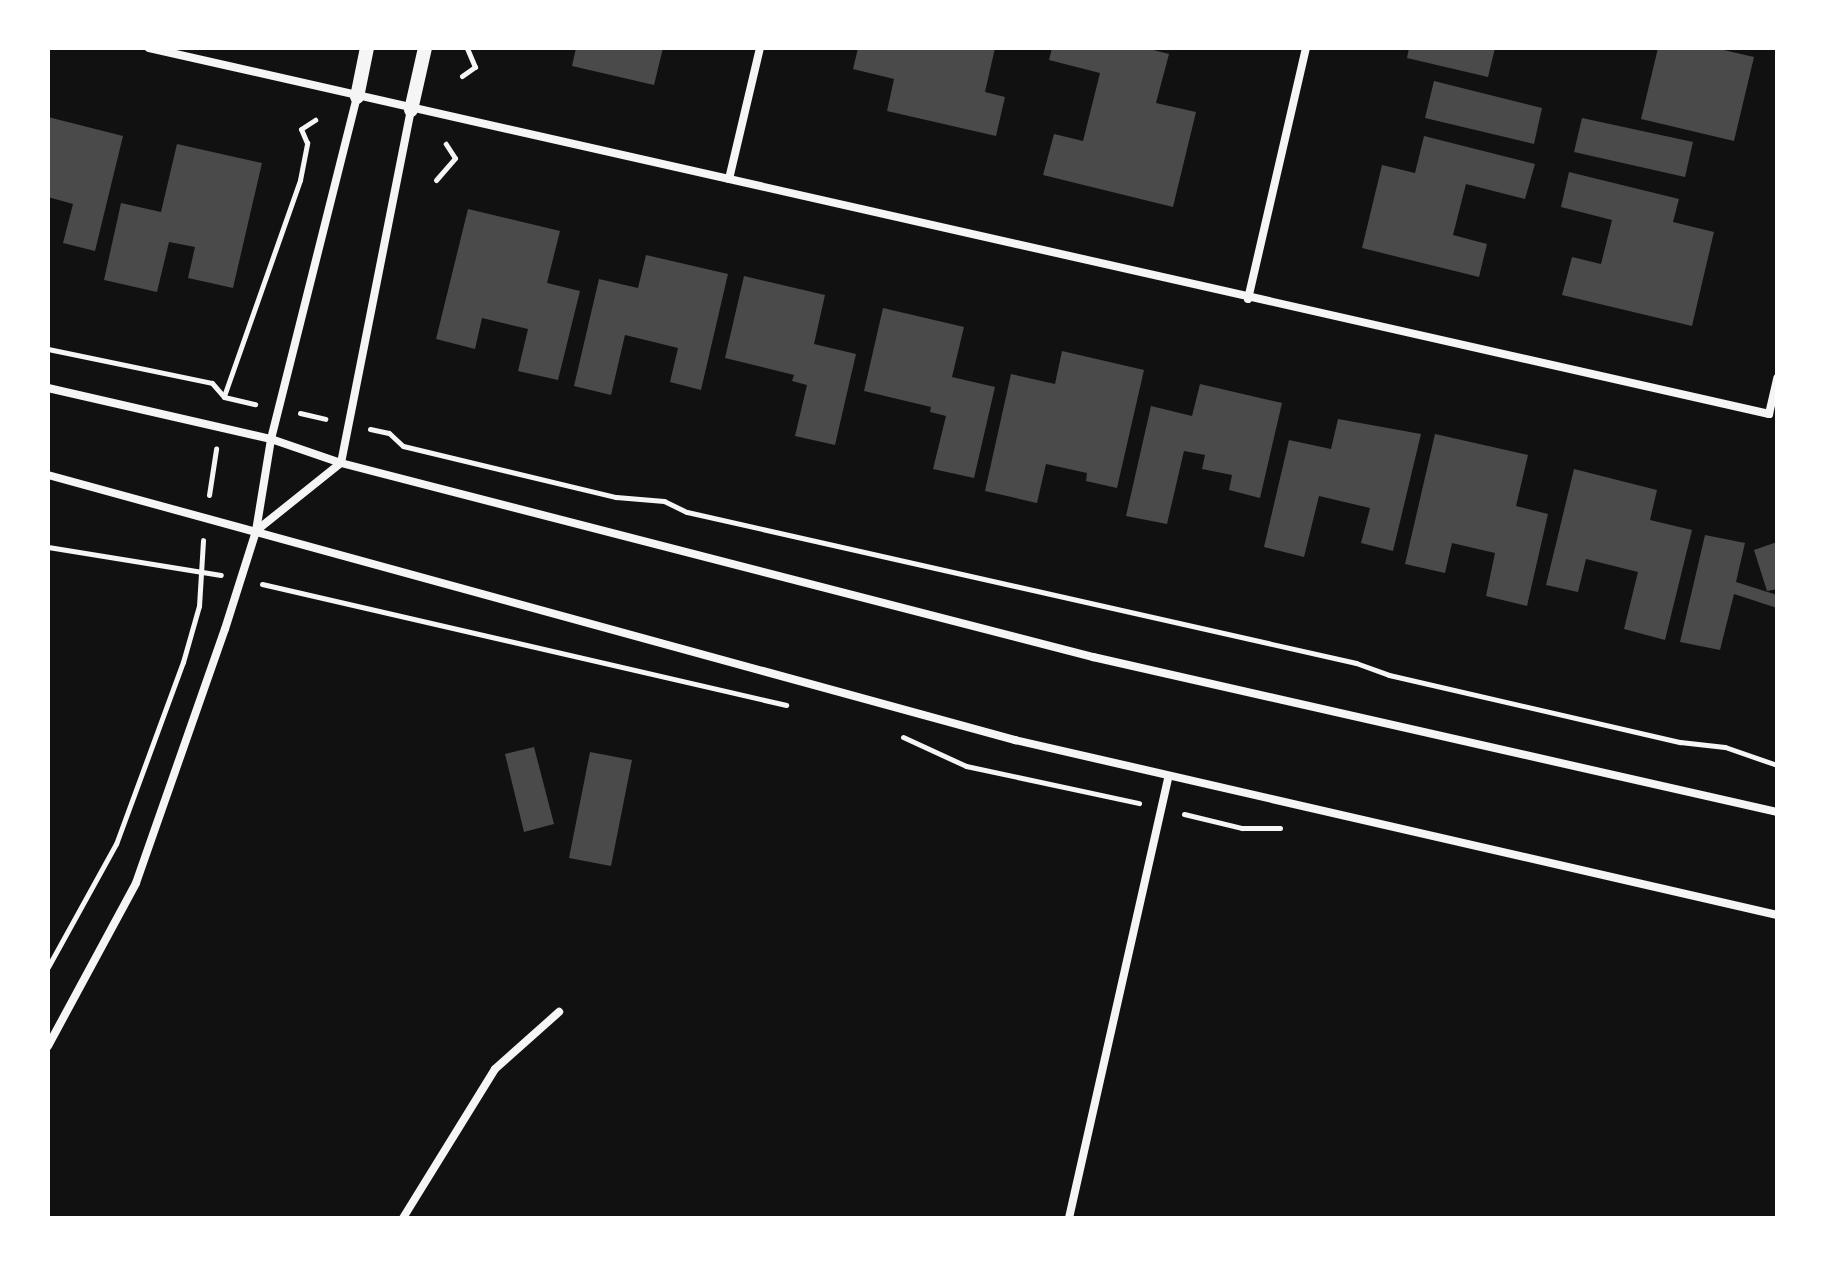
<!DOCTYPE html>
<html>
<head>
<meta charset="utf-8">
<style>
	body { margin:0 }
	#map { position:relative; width:1825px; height:1266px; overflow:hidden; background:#111; font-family:"Golos Text",sans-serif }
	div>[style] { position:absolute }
	.building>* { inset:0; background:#4a4a4a }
	.path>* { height:5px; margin:-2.5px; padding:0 2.5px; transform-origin:2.5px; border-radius:2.5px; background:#f5f5f5 }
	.minor>* { height:8px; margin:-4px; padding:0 4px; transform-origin:4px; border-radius:4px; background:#f5f5f5 }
	.tertiary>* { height:14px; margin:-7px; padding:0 7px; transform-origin:7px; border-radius:7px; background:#f5f5f5 }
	span { translate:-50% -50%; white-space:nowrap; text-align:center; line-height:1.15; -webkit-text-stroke:8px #fff; paint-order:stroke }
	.frame { position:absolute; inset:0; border:50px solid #fff; pointer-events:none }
</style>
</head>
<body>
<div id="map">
	<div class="building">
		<div style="clip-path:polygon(576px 48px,663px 48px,654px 85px,572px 66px)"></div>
		<div style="clip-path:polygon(858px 48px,995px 48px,985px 92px,1005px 97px,996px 136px,887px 111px,894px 79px,853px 69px)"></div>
		<div style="clip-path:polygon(1052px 48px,1145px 48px,1169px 54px,1156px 103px,1196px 112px,1173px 207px,1043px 175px,1054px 134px,1083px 141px,1100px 73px,1049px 60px)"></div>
		<div style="clip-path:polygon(1409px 48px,1495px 48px,1488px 77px,1407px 58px)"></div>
		<div style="clip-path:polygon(1658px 48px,1715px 48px,1754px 57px,1734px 141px,1641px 119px)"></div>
		<div style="clip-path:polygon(1434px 81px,1542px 108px,1534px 144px,1425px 118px)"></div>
		<div style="clip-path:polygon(48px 117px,123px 136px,95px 251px,63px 243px,73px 204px,48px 197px)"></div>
		<div style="clip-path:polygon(1582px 118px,1693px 142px,1685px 177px,1574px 152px)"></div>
		<div style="clip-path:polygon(1424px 136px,1535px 164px,1525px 199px,1466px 184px,1453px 235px,1487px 244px,1479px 277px,1362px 248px,1382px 165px,1415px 173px)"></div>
		<div style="clip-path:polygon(177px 144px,262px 163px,233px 288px,188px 278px,195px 247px,169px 242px,157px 292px,104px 280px,121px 203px,161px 212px)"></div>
		<div style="clip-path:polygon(1569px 172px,1679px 199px,1673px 222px,1714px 232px,1692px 326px,1562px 295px,1572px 257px,1601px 264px,1612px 220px,1561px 207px)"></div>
		<div style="clip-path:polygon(468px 209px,560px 231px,547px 283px,580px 291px,558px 380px,518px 371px,528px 329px,482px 318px,475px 349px,436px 339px)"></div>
		<div style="clip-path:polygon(646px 255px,728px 274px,701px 390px,670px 382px,678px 348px,625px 335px,611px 395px,574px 386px,599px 279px,638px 288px)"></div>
		<div style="clip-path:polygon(744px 276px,825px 295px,814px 344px,856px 354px,835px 445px,795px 436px,807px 385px,792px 381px,794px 375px,725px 358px)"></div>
		<div style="clip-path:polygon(883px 308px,964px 327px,952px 377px,995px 387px,974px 478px,933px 469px,946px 416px,930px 412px,931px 407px,864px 391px)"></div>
		<div style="clip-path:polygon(1062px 351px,1144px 370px,1117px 488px,1086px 481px,1087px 473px,1046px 464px,1037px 503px,985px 491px,1011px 374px,1055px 384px)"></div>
		<div style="clip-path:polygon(1200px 384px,1282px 403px,1260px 498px,1229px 490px,1232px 475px,1202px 469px,1205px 455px,1184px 451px,1167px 524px,1126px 516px,1151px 406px,1192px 416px)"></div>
		<div style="clip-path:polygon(1338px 419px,1421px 434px,1393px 551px,1361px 543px,1370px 508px,1319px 496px,1304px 557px,1264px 547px,1289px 440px,1331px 449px)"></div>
		<div style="clip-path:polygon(1435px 434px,1528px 455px,1516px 506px,1548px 514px,1527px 606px,1486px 596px,1495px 553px,1452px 543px,1445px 573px,1405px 564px)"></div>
		<div style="clip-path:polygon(1574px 469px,1657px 490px,1650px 520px,1692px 530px,1665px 640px,1624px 629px,1638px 572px,1586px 559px,1578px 592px,1546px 585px)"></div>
		<div style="clip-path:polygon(1705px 535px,1745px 543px,1736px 582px,1777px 595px,1777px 608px,1734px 594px,1720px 650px,1680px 642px)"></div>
		<div style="clip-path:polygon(1777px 542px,1777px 589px,1767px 591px,1754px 550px)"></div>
		<div style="clip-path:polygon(534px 747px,554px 824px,524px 832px,505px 754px)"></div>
		<div style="clip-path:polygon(590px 752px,632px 760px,611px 866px,569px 858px)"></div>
	</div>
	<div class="path">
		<div style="left:462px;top:76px;width:16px;rotate:-35deg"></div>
		<div style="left:475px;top:67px;width:21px;rotate:-113deg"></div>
		<div style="left:436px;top:180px;width:29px;rotate:-49deg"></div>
		<div style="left:455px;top:158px;width:17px;rotate:-123deg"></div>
		<div style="left:48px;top:349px;width:167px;rotate:11.7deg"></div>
		<div style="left:212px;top:383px;width:18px;rotate:49deg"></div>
		<div style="left:224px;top:397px;width:32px;rotate:13deg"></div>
		<div style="left:224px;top:396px;width:229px;rotate:-70.6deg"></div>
		<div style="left:300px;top:180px;width:38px;rotate:-79deg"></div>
		<div style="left:307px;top:143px;width:15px;rotate:-113deg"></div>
		<div style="left:301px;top:129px;width:17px;rotate:-33deg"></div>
		<div style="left:300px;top:413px;width:26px;rotate:13deg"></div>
		<div style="left:370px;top:429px;width:19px;rotate:12deg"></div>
		<div style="left:389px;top:433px;width:19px;rotate:43deg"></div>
		<div style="left:403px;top:446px;width:219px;rotate:13.5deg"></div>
		<div style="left:616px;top:497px;width:48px;rotate:4.8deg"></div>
		<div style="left:664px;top:501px;width:25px;rotate:26deg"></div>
		<div style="left:687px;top:512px;width:686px;rotate:12.72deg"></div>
		<div style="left:1356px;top:663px;width:35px;rotate:20deg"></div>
		<div style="left:1389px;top:675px;width:299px;rotate:13deg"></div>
		<div style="left:1680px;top:742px;width:45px;rotate:6.3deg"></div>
		<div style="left:1725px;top:747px;width:55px;rotate:19.1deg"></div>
		<div style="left:209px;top:495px;width:47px;rotate:-81.3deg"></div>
		<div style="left:48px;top:547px;width:175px;rotate:9.2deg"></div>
		<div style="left:262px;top:584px;width:538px;rotate:13deg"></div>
		<div style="left:903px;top:737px;width:69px;rotate:24.7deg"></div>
		<div style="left:966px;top:766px;width:177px;rotate:12.1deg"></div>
		<div style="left:1184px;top:814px;width:60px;rotate:13.6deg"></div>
		<div style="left:1242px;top:828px;width:38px"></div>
		<div style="left:48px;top:967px;width:141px;rotate:-61.1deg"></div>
		<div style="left:116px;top:844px;width:194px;rotate:-69.8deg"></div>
		<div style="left:183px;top:662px;width:58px;rotate:-74.1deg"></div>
		<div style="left:199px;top:606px;width:66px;rotate:-86.5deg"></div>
	</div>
	<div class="minor">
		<div style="left:149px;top:48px;width:1661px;rotate:12.73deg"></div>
		<div style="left:1769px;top:414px;width:37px;rotate:-77deg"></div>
		<div style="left:729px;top:179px;width:135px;rotate:-76.7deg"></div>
		<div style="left:1248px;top:299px;width:258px;rotate:-77deg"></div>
		<div style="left:48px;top:388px;width:229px;rotate:12.9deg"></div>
		<div style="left:271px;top:439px;width:74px;rotate:18.9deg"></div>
		<div style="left:341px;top:463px;width:777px;rotate:14.47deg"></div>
		<div style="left:1093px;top:657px;width:701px;rotate:12.77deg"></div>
		<div style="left:48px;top:475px;width:1003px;rotate:15.33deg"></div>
		<div style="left:1015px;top:740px;width:782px;rotate:12.93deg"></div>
		<div style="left:257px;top:530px;width:107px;rotate:-38.6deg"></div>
		<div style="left:341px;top:463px;width:360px;rotate:-78.8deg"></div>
		<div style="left:48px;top:1046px;width:185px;rotate:-61.6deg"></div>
		<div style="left:136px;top:883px;width:269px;rotate:-70.7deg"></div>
		<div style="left:225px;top:629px;width:103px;rotate:-72.4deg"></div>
		<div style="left:256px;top:531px;width:93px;rotate:-80.7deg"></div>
		<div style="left:271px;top:439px;width:353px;rotate:-75.9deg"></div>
		<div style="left:403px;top:1218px;width:175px;rotate:-58.3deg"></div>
		<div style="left:495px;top:1069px;width:86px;rotate:-41.7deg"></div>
		<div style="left:1069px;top:1218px;width:453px;rotate:-77.3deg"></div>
	</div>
	<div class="tertiary">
		<div style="left:357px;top:97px;width:50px;rotate:-78.5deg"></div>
		<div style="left:411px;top:110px;width:64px;rotate:-77.3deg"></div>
	</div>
	<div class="frame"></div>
</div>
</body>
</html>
